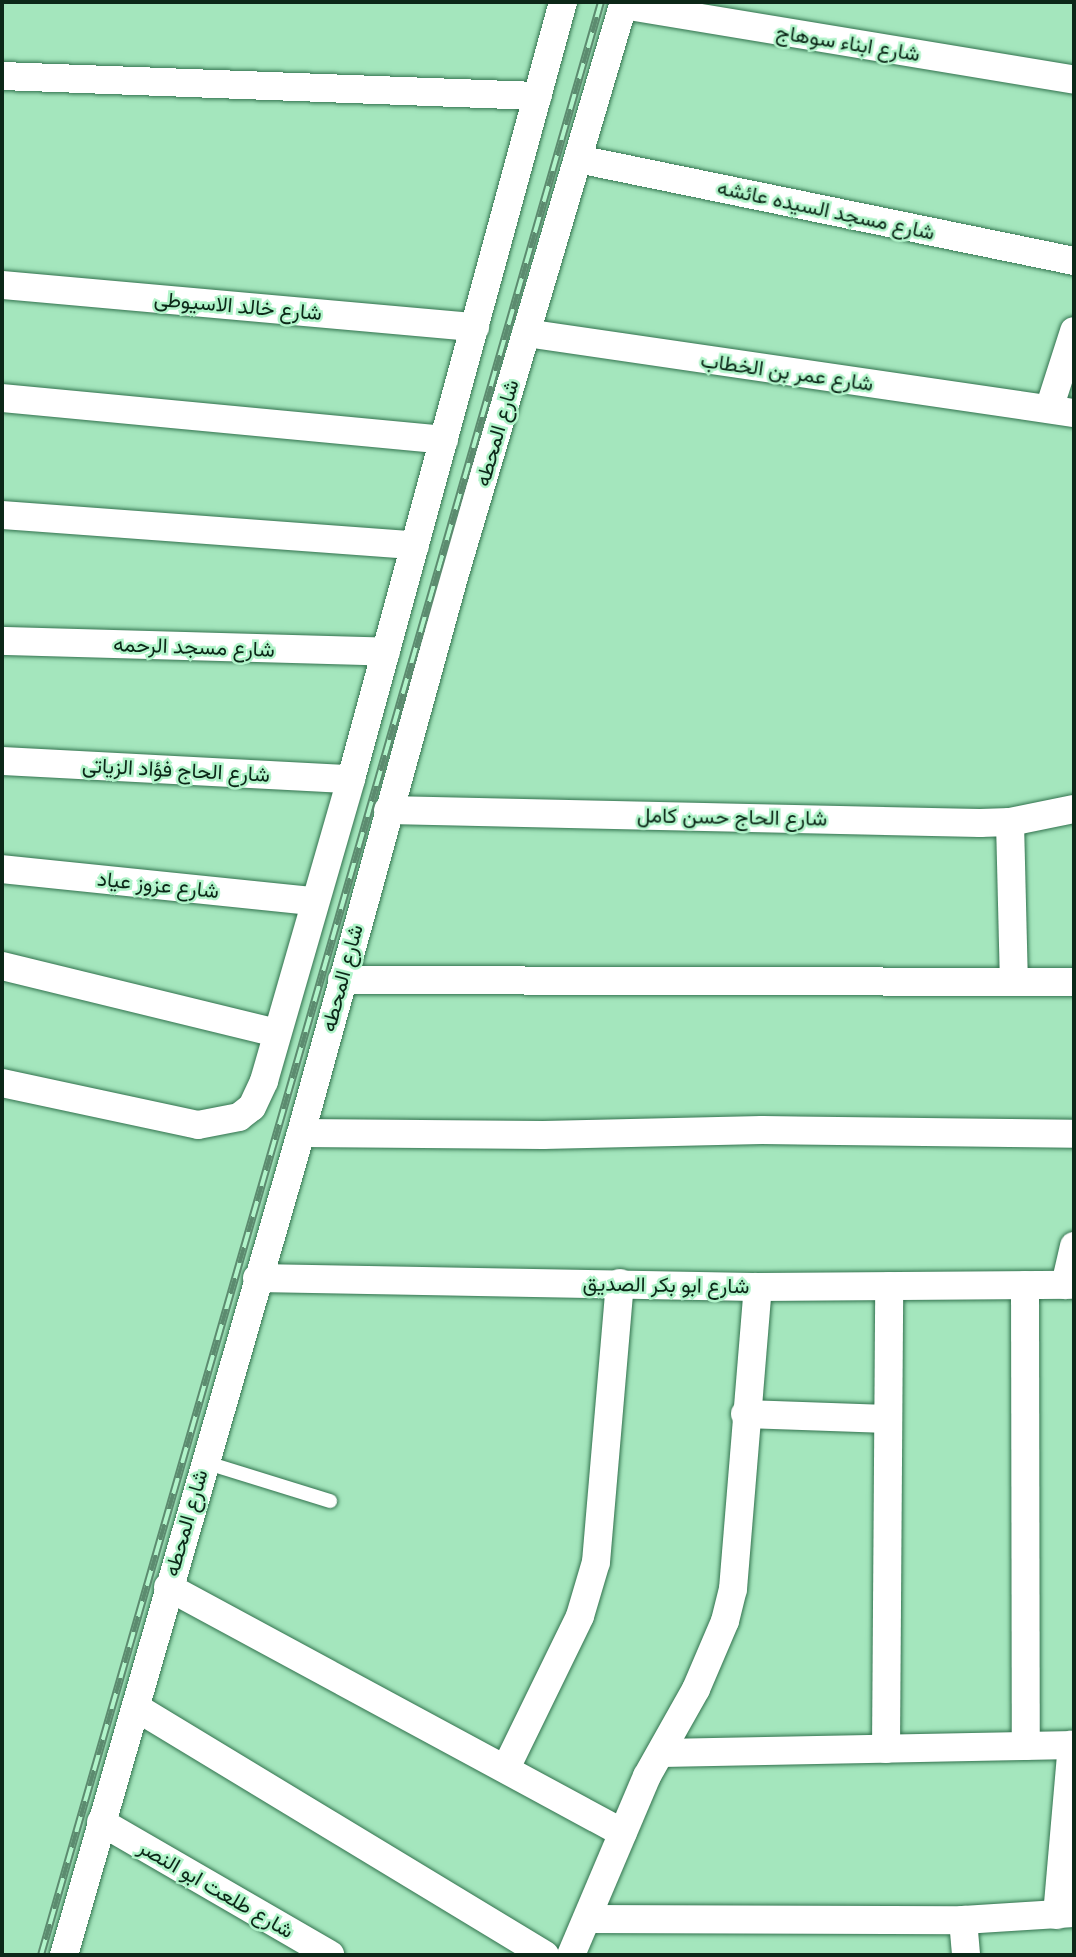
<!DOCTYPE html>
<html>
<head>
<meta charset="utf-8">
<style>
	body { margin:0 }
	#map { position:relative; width:1076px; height:1957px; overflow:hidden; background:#a4e6bd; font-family:"Space Grotesk",Vazirmatn,sans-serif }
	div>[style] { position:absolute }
	.roads { filter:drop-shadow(0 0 2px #32724e) drop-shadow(0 0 2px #32724e) }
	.service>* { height:14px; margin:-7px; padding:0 7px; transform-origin:7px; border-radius:7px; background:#fff }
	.minor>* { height:28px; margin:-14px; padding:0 14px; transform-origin:14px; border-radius:14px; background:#fff }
	.rail>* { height:8px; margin-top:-4px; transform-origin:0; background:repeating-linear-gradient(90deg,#b1f4ca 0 16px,#5c8b6f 0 32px); box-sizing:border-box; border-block:2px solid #5c8b6f }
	span { translate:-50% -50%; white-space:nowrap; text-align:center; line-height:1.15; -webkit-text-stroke:5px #b1f4ca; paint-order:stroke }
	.street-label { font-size:21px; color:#0c2718 }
	.frame { position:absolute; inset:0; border:4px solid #0c2718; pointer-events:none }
</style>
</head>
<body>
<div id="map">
	<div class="roads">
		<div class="service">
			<div style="left:204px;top:1462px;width:132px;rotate:17.2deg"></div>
		</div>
		<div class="minor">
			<div style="left:623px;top:5px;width:457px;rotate:9.4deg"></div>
			<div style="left:2px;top:76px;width:536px;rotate:2.14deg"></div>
			<div style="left:578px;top:159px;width:506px;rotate:11.62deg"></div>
			<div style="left:2px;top:285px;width:475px;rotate:5.1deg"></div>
			<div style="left:526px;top:333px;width:554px;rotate:8.31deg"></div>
			<div style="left:2px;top:398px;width:444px;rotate:5.4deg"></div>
			<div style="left:1049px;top:409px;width:82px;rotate:-72.2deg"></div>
			<div style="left:2px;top:515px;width:414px;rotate:4.2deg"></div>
			<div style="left:2px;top:641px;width:384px;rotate:1.6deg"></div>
			<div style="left:2px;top:761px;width:349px;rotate:3deg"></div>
			<div style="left:388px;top:810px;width:592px;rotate:1.26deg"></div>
			<div style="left:980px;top:823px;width:30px;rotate:-2deg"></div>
			<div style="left:1010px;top:822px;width:65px;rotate:-11.5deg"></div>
			<div style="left:1010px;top:822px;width:160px;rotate:88.6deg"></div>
			<div style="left:2px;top:869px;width:314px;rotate:5.9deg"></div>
			<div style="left:2px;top:966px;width:283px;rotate:13.7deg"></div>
			<div style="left:342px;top:980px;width:732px;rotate:0.16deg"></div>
			<div style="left:2px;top:1083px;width:200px;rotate:12.1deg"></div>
			<div style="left:198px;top:1125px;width:42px;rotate:-11deg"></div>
			<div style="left:239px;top:1117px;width:16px;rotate:-38deg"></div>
			<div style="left:252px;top:1107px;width:29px;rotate:-65deg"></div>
			<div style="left:264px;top:1081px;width:314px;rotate:-73.9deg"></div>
			<div style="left:351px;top:779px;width:805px;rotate:-74.74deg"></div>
			<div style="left:301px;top:1133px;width:242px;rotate:0.5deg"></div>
			<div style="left:543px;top:1135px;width:219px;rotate:-1.3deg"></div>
			<div style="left:762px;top:1130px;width:312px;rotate:0.7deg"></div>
			<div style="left:257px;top:1278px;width:501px;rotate:1.03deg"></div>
			<div style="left:758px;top:1287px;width:316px;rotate:-0.4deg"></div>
			<div style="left:1025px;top:1285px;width:461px;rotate:89.9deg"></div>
			<div style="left:1065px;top:1285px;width:40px;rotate:-77deg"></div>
			<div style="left:745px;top:1414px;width:143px;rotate:2deg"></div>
			<div style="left:168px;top:1587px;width:517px;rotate:28.4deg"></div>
			<div style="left:137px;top:1708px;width:477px;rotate:31.2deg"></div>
			<div style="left:886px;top:1749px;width:463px;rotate:-89.6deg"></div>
			<div style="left:663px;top:1753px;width:411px;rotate:-1.1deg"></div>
			<div style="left:506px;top:1768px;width:169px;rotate:-64deg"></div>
			<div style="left:580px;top:1616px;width:56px;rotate:-73.5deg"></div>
			<div style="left:596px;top:1562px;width:280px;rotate:-85.1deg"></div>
			<div style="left:101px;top:1822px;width:265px;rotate:30.1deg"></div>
			<div style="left:1057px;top:1915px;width:171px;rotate:-85deg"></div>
			<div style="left:589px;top:1919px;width:374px;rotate:0.2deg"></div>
			<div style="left:963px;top:1920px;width:111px;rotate:-3.6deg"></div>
			<div style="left:963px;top:1920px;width:35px;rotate:85deg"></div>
			<div style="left:64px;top:1955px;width:855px;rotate:-73.92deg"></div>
			<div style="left:301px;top:1133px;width:577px;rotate:-74.61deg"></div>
			<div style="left:454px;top:577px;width:600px;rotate:-73.53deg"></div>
			<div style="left:571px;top:1955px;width:194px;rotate:-67deg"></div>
			<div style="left:647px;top:1776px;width:100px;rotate:-60.6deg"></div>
			<div style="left:696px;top:1689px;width:74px;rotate:-66.9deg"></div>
			<div style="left:725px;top:1621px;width:33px;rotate:-76deg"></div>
			<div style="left:733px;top:1589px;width:303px;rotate:-85.3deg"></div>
		</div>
	</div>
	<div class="rail">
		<div style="left:41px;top:1955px;width:2032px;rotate:-74deg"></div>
	</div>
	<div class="street-label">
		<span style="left:848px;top:43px;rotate:9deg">شارع ابناء سوهاج</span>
		<span style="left:826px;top:210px;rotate:12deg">شارع مسجد السيده عائشه</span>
		<span style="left:238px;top:306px;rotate:5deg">شارع خالد الاسيوطى</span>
		<span style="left:787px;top:372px;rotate:8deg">شارع عمر بن الخطاب</span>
		<span style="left:497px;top:433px;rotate:-74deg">شارع المحطه</span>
		<span style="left:194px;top:647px;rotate:2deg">شارع مسجد الرحمه</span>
		<span style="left:176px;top:770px;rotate:3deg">شارع الحاج فؤاد الزياتى</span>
		<span style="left:732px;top:817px;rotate:1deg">شارع الحاج حسن كامل</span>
		<span style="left:158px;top:885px;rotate:6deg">شارع عزوز عياد</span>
		<span style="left:342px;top:978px;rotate:-75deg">شارع المحطه</span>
		<span style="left:666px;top:1285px;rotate:1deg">شارع ابو بكر الصديق</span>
		<span style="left:186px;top:1523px;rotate:-74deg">شارع المحطه</span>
		<span style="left:216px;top:1889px;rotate:30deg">شارع طلعت ابو النصر</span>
	</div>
	<div class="frame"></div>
</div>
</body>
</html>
